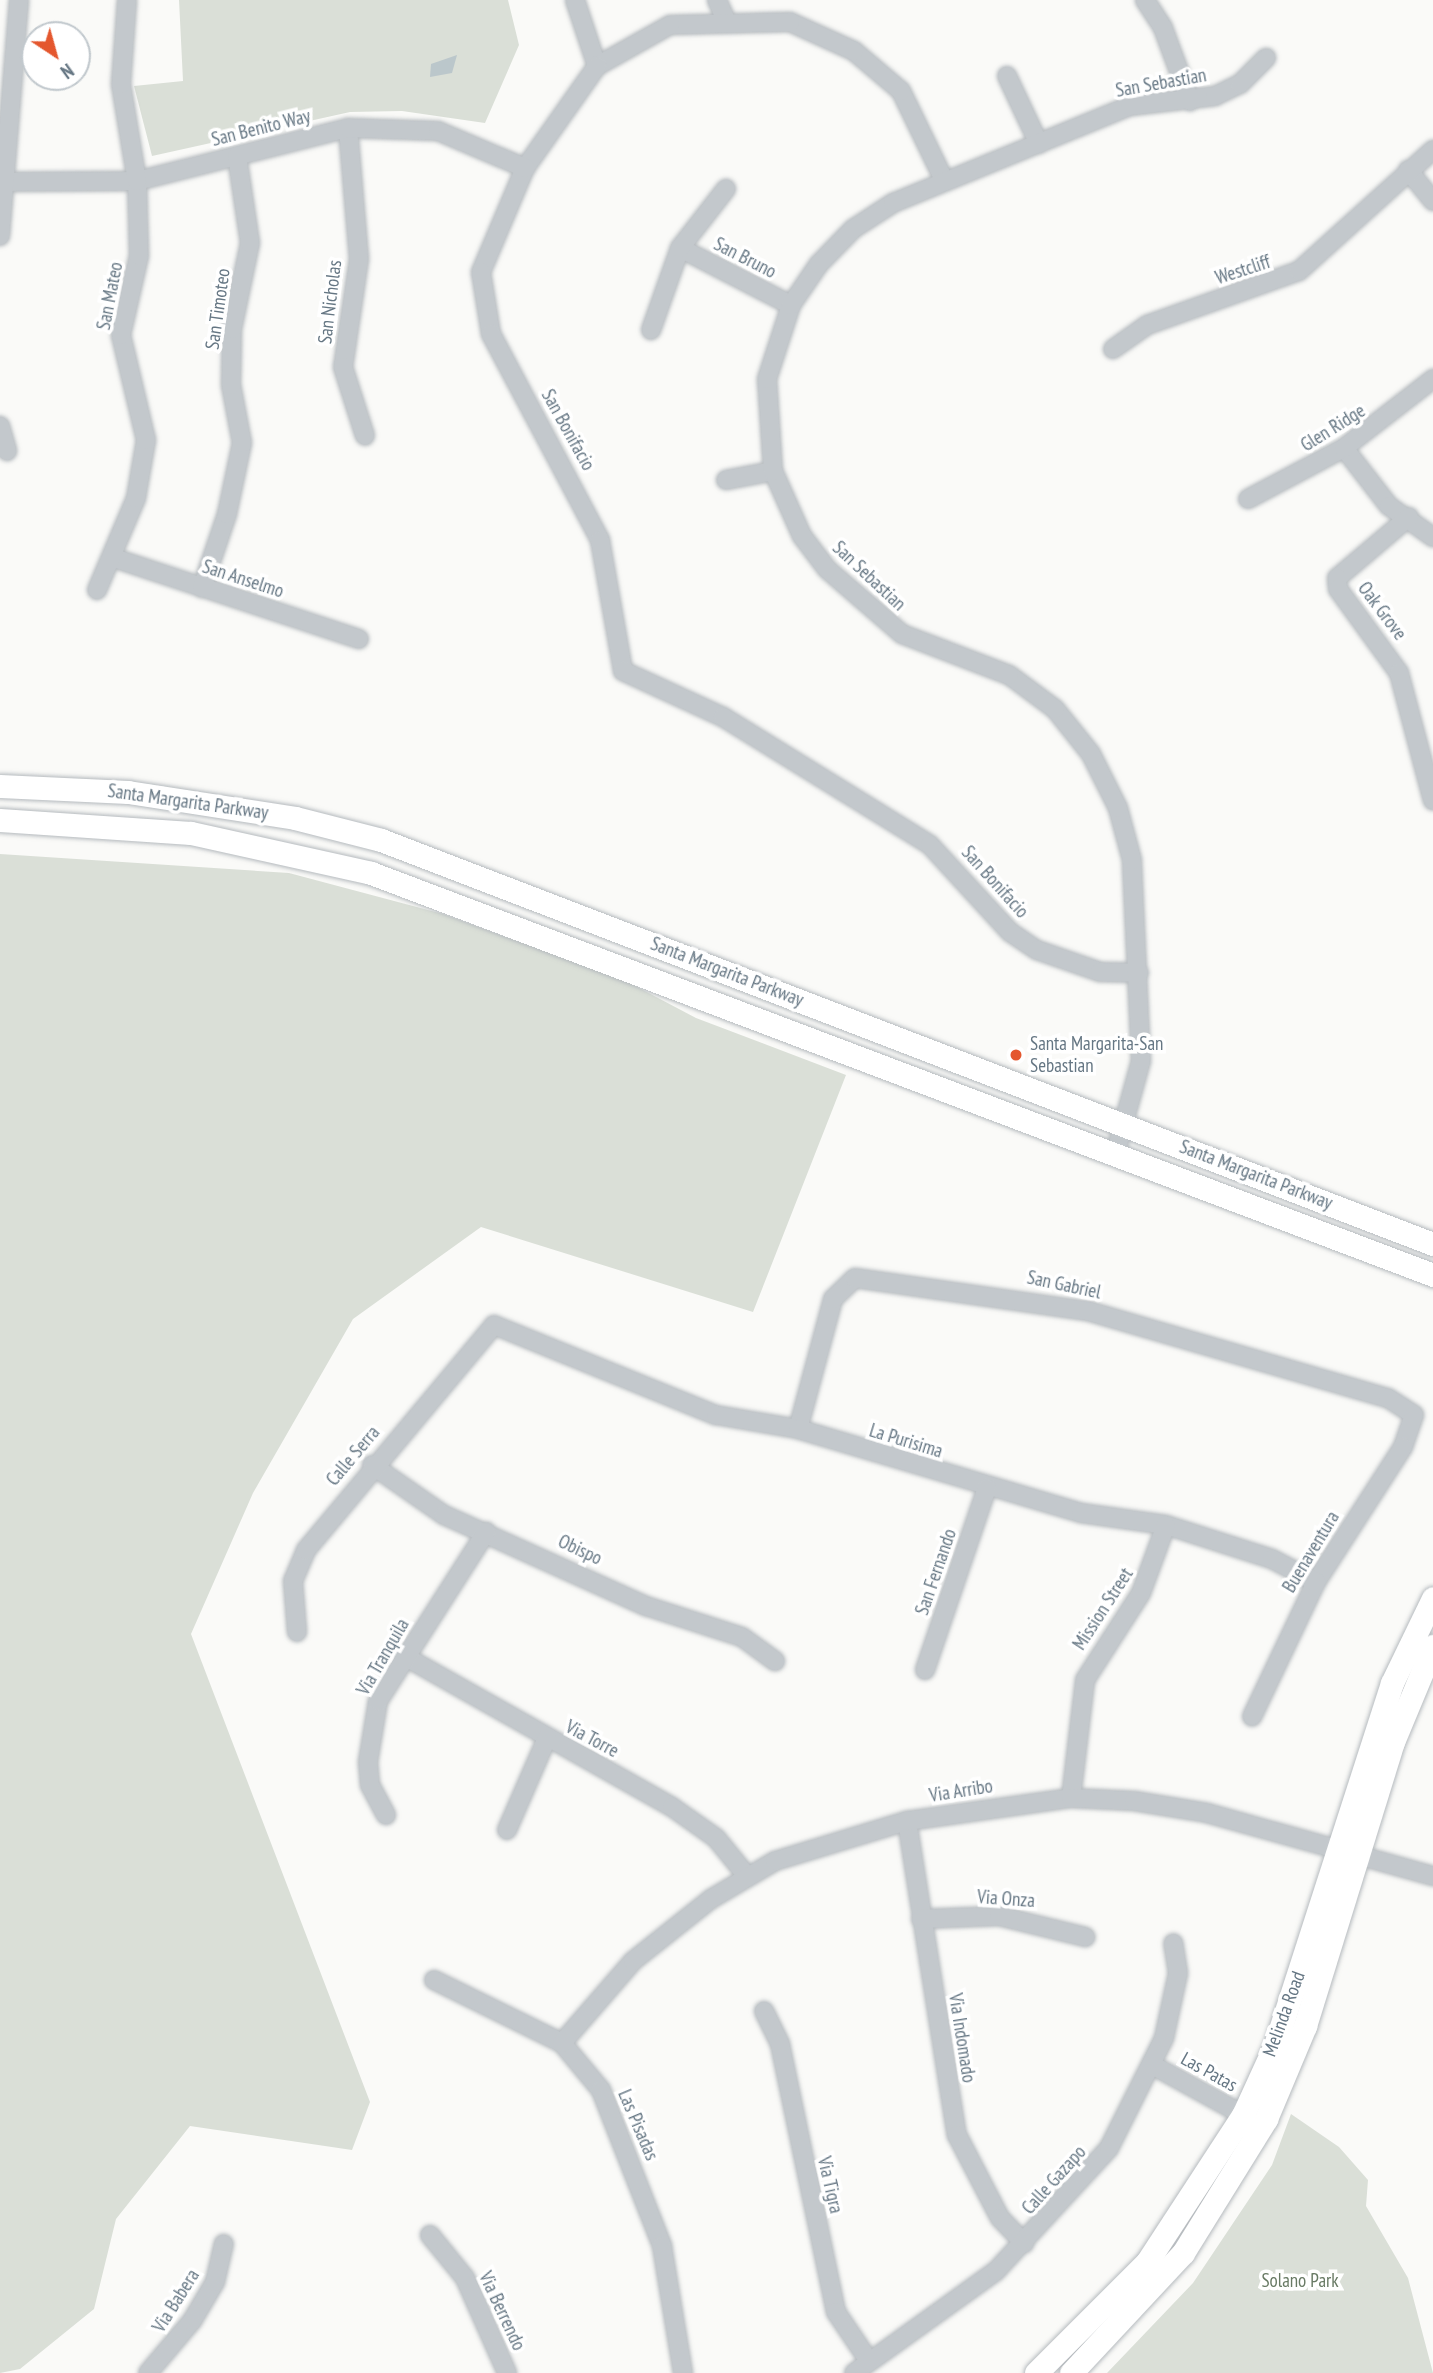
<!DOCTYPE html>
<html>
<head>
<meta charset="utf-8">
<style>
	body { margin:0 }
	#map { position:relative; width:1433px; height:2373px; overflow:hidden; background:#fafaf8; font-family:"PT Sans Narrow",sans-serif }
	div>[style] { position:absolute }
	.green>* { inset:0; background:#dadfd7 }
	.water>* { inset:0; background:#bbc7cb }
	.roads { filter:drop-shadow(0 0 2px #b5babe) drop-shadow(0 0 2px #b5babe) }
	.minor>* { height:18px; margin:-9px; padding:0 9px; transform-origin:9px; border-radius:9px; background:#c3c8cc }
	.major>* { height:23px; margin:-11.5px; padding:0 11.5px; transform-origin:11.5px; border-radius:11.5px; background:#fff }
	.dots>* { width:19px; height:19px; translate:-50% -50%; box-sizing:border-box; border:4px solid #fff; border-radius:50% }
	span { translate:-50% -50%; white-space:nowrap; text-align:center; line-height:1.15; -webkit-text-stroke:7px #fff; paint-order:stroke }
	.street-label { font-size:19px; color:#657683 }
	.poi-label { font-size:19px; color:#657683 }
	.left { translate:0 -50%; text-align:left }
	.park-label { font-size:19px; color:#687a64 }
	.north { position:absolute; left:21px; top:21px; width:70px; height:70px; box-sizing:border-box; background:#fff; border:2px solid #c1c8cd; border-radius:50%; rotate:144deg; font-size:19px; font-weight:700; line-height:28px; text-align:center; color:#657683 }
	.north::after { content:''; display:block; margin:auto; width:24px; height:32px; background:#e4572e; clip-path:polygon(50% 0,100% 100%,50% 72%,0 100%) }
</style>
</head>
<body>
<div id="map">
	<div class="green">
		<div style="clip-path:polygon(179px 0,508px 0,519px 45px,485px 123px,402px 111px,350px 112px,152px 156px,134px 86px,183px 81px)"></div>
		<div style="clip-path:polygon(0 854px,289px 873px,443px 914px,624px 980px,696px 1018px,846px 1075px,753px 1312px,481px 1227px,353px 1319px,253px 1493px,191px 1634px,370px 2102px,352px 2150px,190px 2126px,116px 2219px,94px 2309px,20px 2369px,0 2373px)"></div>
		<div style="clip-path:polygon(1291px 2114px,1339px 2147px,1368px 2180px,1366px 2206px,1408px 2278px,1433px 2373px,1107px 2373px,1193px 2283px,1272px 2165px)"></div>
	</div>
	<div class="water">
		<div style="clip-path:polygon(457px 55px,452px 73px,430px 77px,431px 64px)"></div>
	</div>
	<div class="roads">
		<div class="minor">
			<div style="left:575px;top:0;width:70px;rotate:71.6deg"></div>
			<div style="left:717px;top:0;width:22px;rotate:66deg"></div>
			<div style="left:1145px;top:0;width:33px;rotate:57deg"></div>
			<div style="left:1163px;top:28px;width:78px;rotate:69.7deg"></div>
			<div style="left:1007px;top:76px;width:75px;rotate:64.8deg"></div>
			<div style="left:348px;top:128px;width:131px;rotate:85.2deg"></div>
			<div style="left:359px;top:259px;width:109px;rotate:98.4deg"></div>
			<div style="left:343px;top:367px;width:72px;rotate:72.3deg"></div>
			<div style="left:1408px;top:170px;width:40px;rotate:51deg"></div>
			<div style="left:944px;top:180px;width:99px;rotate:-115.8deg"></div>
			<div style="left:901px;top:91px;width:62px;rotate:-139.6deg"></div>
			<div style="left:854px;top:51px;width:70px;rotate:-155.6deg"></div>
			<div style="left:790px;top:22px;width:120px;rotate:178.6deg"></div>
			<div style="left:670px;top:25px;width:84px;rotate:150.7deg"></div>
			<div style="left:597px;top:66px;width:125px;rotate:125.2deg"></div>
			<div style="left:525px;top:168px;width:113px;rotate:112.9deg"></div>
			<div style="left:481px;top:272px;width:63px;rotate:80.8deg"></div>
			<div style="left:491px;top:334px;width:233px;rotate:62.1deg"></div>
			<div style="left:600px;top:540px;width:133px;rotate:80deg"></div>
			<div style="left:623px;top:671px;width:110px;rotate:24.7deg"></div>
			<div style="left:723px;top:717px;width:243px;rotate:31.7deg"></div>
			<div style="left:930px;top:845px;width:118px;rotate:47.4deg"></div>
			<div style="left:1010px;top:932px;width:32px;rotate:34deg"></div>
			<div style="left:1037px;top:950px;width:67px;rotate:19.2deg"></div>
			<div style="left:1100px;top:972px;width:39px;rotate:1deg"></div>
			<div style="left:0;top:182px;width:137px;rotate:-0.4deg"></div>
			<div style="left:137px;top:181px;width:218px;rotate:-14.1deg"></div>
			<div style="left:348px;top:128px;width:90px;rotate:1.9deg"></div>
			<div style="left:438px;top:131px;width:95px;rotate:23deg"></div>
			<div style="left:0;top:236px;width:237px;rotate:-85.4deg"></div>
			<div style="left:680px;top:248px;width:125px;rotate:27.2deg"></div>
			<div style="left:651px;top:330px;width:87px;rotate:-70.5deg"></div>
			<div style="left:680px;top:248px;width:75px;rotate:-52.1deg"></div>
			<div style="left:1113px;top:349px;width:42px;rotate:-35.2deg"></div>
			<div style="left:1147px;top:325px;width:161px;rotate:-19.6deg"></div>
			<div style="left:1299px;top:271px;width:181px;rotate:-42.1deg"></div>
			<div style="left:0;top:426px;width:26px;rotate:74deg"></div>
			<div style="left:1344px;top:448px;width:73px;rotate:52.2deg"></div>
			<div style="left:1389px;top:506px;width:54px;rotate:35.2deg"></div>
			<div style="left:726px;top:480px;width:48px;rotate:-10.8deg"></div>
			<div style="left:1248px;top:499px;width:109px;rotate:-28deg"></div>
			<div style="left:1344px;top:448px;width:113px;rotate:-37.8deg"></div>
			<div style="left:1409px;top:517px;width:94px;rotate:139.7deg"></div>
			<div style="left:1337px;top:578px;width:11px;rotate:85deg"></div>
			<div style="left:1338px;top:589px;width:104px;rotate:54deg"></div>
			<div style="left:1399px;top:673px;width:132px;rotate:75.1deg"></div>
			<div style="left:114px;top:558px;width:258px;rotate:18.3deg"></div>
			<div style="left:202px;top:588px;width:78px;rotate:-71.3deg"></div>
			<div style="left:227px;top:514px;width:73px;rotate:-78.1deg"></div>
			<div style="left:242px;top:443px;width:59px;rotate:-100.7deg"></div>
			<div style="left:231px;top:385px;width:56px;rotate:-89deg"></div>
			<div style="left:232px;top:329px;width:88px;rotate:-78.2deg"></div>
			<div style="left:250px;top:243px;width:88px;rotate:-98.5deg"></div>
			<div style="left:97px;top:590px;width:100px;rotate:-67deg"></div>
			<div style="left:136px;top:498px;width:59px;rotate:-80.2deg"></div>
			<div style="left:146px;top:440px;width:108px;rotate:-103.4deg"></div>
			<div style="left:121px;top:335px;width:81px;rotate:-77.2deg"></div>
			<div style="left:139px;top:256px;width:75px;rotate:-91.5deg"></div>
			<div style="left:137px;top:181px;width:98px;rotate:-99.4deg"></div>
			<div style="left:121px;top:84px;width:84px;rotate:-85.9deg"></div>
			<div style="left:1116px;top:1151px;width:93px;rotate:-74.5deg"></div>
			<div style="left:1141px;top:1061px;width:201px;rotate:-92.6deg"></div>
			<div style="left:1132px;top:860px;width:54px;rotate:-105.1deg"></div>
			<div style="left:1118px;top:808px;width:60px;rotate:-116.6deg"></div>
			<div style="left:1091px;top:754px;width:58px;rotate:-128.7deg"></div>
			<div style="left:1055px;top:709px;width:57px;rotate:-143.5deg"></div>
			<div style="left:1009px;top:675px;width:115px;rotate:-159deg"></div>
			<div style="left:902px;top:634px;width:99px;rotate:-139.1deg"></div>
			<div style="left:827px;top:569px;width:41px;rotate:-127.1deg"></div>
			<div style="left:802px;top:536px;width:71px;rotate:-114deg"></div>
			<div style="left:773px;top:471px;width:92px;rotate:-93.7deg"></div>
			<div style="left:767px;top:379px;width:78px;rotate:-72deg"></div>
			<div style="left:791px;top:305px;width:50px;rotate:-55.7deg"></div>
			<div style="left:819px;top:264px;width:49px;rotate:-45.8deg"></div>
			<div style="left:853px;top:229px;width:48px;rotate:-33deg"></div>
			<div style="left:893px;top:203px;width:256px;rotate:-22.3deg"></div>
			<div style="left:1130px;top:106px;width:86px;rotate:-6.7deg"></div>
			<div style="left:1215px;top:96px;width:28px;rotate:-26deg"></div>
			<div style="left:1240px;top:84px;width:37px;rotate:-45deg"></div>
			<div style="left:798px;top:1429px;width:135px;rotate:-74.9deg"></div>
			<div style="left:833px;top:1299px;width:30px;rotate:-44deg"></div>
			<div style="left:855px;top:1278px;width:235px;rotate:8.1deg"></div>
			<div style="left:1088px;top:1311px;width:312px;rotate:16.2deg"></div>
			<div style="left:1388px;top:1398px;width:31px;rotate:33deg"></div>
			<div style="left:1414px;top:1415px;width:34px;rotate:109deg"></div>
			<div style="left:1403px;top:1447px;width:161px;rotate:122.8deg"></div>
			<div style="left:1316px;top:1582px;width:149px;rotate:115.4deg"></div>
			<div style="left:372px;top:1465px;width:88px;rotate:34.8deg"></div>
			<div style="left:444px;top:1515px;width:222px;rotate:24.3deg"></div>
			<div style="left:646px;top:1606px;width:101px;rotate:17.9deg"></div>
			<div style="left:742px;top:1637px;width:41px;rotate:36deg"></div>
			<div style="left:297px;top:1632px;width:51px;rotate:-94.5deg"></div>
			<div style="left:293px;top:1581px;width:34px;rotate:-67deg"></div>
			<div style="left:306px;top:1550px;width:293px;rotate:-50.1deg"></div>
			<div style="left:494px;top:1325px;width:240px;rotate:22.1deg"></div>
			<div style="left:716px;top:1415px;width:83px;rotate:9.7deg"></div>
			<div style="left:798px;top:1429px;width:295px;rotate:16.5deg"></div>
			<div style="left:1081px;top:1513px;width:86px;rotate:8deg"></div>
			<div style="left:1166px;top:1525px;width:111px;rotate:17.8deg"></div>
			<div style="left:1272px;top:1559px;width:50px;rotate:27.6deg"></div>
			<div style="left:404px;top:1656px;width:308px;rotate:29.4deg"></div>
			<div style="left:672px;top:1807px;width:54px;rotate:35.2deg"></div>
			<div style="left:716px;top:1838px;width:49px;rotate:50.8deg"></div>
			<div style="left:925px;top:1670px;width:192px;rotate:-71.2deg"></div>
			<div style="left:1071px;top:1798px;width:119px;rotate:-83.2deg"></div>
			<div style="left:1085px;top:1680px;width:103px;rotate:-57.2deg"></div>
			<div style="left:1141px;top:1593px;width:72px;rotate:-69.8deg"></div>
			<div style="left:386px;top:1815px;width:34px;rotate:-118deg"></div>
			<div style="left:370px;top:1785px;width:23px;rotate:-95deg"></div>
			<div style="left:368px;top:1762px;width:62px;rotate:-80.7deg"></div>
			<div style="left:378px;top:1701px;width:201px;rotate:-57.4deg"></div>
			<div style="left:907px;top:1821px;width:318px;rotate:81deg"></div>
			<div style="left:957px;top:2135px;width:93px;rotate:62.6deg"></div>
			<div style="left:1000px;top:2218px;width:35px;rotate:46deg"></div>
			<div style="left:507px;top:1830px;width:100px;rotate:-66.5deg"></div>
			<div style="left:921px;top:1919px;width:78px;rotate:-2.2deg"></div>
			<div style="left:999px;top:1916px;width:89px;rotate:13.7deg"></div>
			<div style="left:434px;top:1980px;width:143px;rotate:26.2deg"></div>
			<div style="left:562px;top:2043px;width:61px;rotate:50.3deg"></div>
			<div style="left:601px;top:2090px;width:168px;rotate:68.6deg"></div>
			<div style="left:662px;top:2246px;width:129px;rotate:80.6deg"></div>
			<div style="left:764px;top:2011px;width:37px;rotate:64deg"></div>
			<div style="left:780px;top:2044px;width:274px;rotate:78.2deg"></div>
			<div style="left:836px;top:2312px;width:59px;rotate:56deg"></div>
			<div style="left:562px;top:2043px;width:108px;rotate:-49.1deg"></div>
			<div style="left:633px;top:1961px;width:100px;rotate:-38.5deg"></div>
			<div style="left:711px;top:1899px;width:74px;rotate:-30.7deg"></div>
			<div style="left:775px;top:1861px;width:138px;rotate:-16.9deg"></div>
			<div style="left:907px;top:1821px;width:166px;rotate:-8deg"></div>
			<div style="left:1071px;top:1798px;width:63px;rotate:2.7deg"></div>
			<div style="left:1134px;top:1801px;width:74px;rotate:9.3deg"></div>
			<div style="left:1207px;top:1813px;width:235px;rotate:15.6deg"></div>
			<div style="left:1154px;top:2066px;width:102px;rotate:28.8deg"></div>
			<div style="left:430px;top:2235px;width:55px;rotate:50.9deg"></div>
			<div style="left:465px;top:2278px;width:104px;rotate:66.1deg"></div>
			<div style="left:148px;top:2373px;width:68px;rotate:-49.8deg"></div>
			<div style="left:192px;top:2321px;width:45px;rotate:-59.5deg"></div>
			<div style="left:215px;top:2282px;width:39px;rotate:-77deg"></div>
			<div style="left:854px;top:2373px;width:175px;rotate:-35.7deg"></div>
			<div style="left:996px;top:2271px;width:167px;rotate:-47.4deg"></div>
			<div style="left:1109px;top:2148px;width:123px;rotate:-63.4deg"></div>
			<div style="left:1164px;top:2038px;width:66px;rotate:-77.8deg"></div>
			<div style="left:1178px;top:1973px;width:30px;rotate:-99deg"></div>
		</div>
		<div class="major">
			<div style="left:0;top:786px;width:128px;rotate:2.7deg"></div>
			<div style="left:128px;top:792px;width:169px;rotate:8.8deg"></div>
			<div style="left:295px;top:818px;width:89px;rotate:14.3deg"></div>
			<div style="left:381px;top:840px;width:1127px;rotate:21.01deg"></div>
			<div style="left:0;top:820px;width:191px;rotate:3.9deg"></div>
			<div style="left:191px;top:833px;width:184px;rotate:12.5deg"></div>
			<div style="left:371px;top:873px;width:1136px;rotate:20.73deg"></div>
			<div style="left:1036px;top:2373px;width:157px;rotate:-45deg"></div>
			<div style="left:1147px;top:2262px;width:176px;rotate:-56.9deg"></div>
			<div style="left:1243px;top:2115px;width:77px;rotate:-65.4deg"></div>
			<div style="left:1275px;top:2045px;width:380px;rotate:-72.1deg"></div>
			<div style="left:1392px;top:1683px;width:94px;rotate:-64.2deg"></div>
			<div style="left:1071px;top:2373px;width:164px;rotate:-47deg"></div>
			<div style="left:1183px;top:2253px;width:158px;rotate:-58.2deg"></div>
			<div style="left:1266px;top:2119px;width:101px;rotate:-67.2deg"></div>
			<div style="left:1305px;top:2026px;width:297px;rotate:-72.8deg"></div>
			<div style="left:1393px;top:1742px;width:104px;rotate:-67.4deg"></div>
		</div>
	</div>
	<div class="dots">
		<div style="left:1016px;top:1055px;background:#e4572e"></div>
	</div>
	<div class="street-label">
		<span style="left:1161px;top:83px;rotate:-10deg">San Sebastian</span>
		<span style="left:261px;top:128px;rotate:-14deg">San Benito Way</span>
		<span style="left:745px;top:258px;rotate:27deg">San Bruno</span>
		<span style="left:1243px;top:270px;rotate:-18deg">Westcliff</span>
		<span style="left:110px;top:296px;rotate:-79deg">San Mateo</span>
		<span style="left:330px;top:302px;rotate:-83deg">San Nicholas</span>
		<span style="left:218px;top:309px;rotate:-82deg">San Timoteo</span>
		<span style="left:1333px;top:428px;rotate:-32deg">Glen Ridge</span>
		<span style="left:568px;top:430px;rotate:61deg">San Bonifacio</span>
		<span style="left:869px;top:576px;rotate:43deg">San Sebastian</span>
		<span style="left:243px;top:579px;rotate:18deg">San Anselmo</span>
		<span style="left:1382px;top:611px;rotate:53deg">Oak Grove</span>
		<span style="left:188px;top:802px;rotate:8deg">Santa Margarita Parkway</span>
		<span style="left:995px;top:882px;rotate:48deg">San Bonifacio</span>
		<span style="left:727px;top:972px;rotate:21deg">Santa Margarita Parkway</span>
		<span style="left:1256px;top:1175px;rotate:21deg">Santa Margarita Parkway</span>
		<span style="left:1064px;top:1285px;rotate:12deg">San Gabriel</span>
		<span style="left:906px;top:1441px;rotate:17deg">La Purisima</span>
		<span style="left:353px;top:1456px;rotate:-50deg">Calle Serra</span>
		<span style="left:580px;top:1550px;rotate:25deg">Obispo</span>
		<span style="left:1311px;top:1552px;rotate:-59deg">Buenaventura</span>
		<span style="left:936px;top:1572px;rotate:-71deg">San Fernando</span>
		<span style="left:1103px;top:1609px;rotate:-57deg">Mission Street</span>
		<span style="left:383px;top:1657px;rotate:-60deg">Via Tranquila</span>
		<span style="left:592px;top:1739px;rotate:28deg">Via Torre</span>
		<span style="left:961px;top:1791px;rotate:-9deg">Via Arribo</span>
		<span style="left:1006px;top:1899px;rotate:4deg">Via Onza</span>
		<span style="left:1284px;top:2014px;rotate:-70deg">Melinda Road</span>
		<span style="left:962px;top:2038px;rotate:81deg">Via Indomado</span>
		<span style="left:1209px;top:2072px;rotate:29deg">Las Patas</span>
		<span style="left:638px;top:2125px;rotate:67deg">Las Pisadas</span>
		<span style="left:1054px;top:2180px;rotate:-48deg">Calle Gazapo</span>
		<span style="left:830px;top:2185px;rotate:77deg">Via Tigra</span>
		<span style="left:176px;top:2301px;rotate:-58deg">Via Babera</span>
		<span style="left:502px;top:2311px;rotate:65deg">Via Berrendo</span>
	</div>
	<div class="poi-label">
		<span class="left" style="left:1030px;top:1055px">Santa Margarita-San<br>Sebastian</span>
	</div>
	<div class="park-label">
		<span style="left:1300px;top:2281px">Solano Park</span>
	</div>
	<div class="north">N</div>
</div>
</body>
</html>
